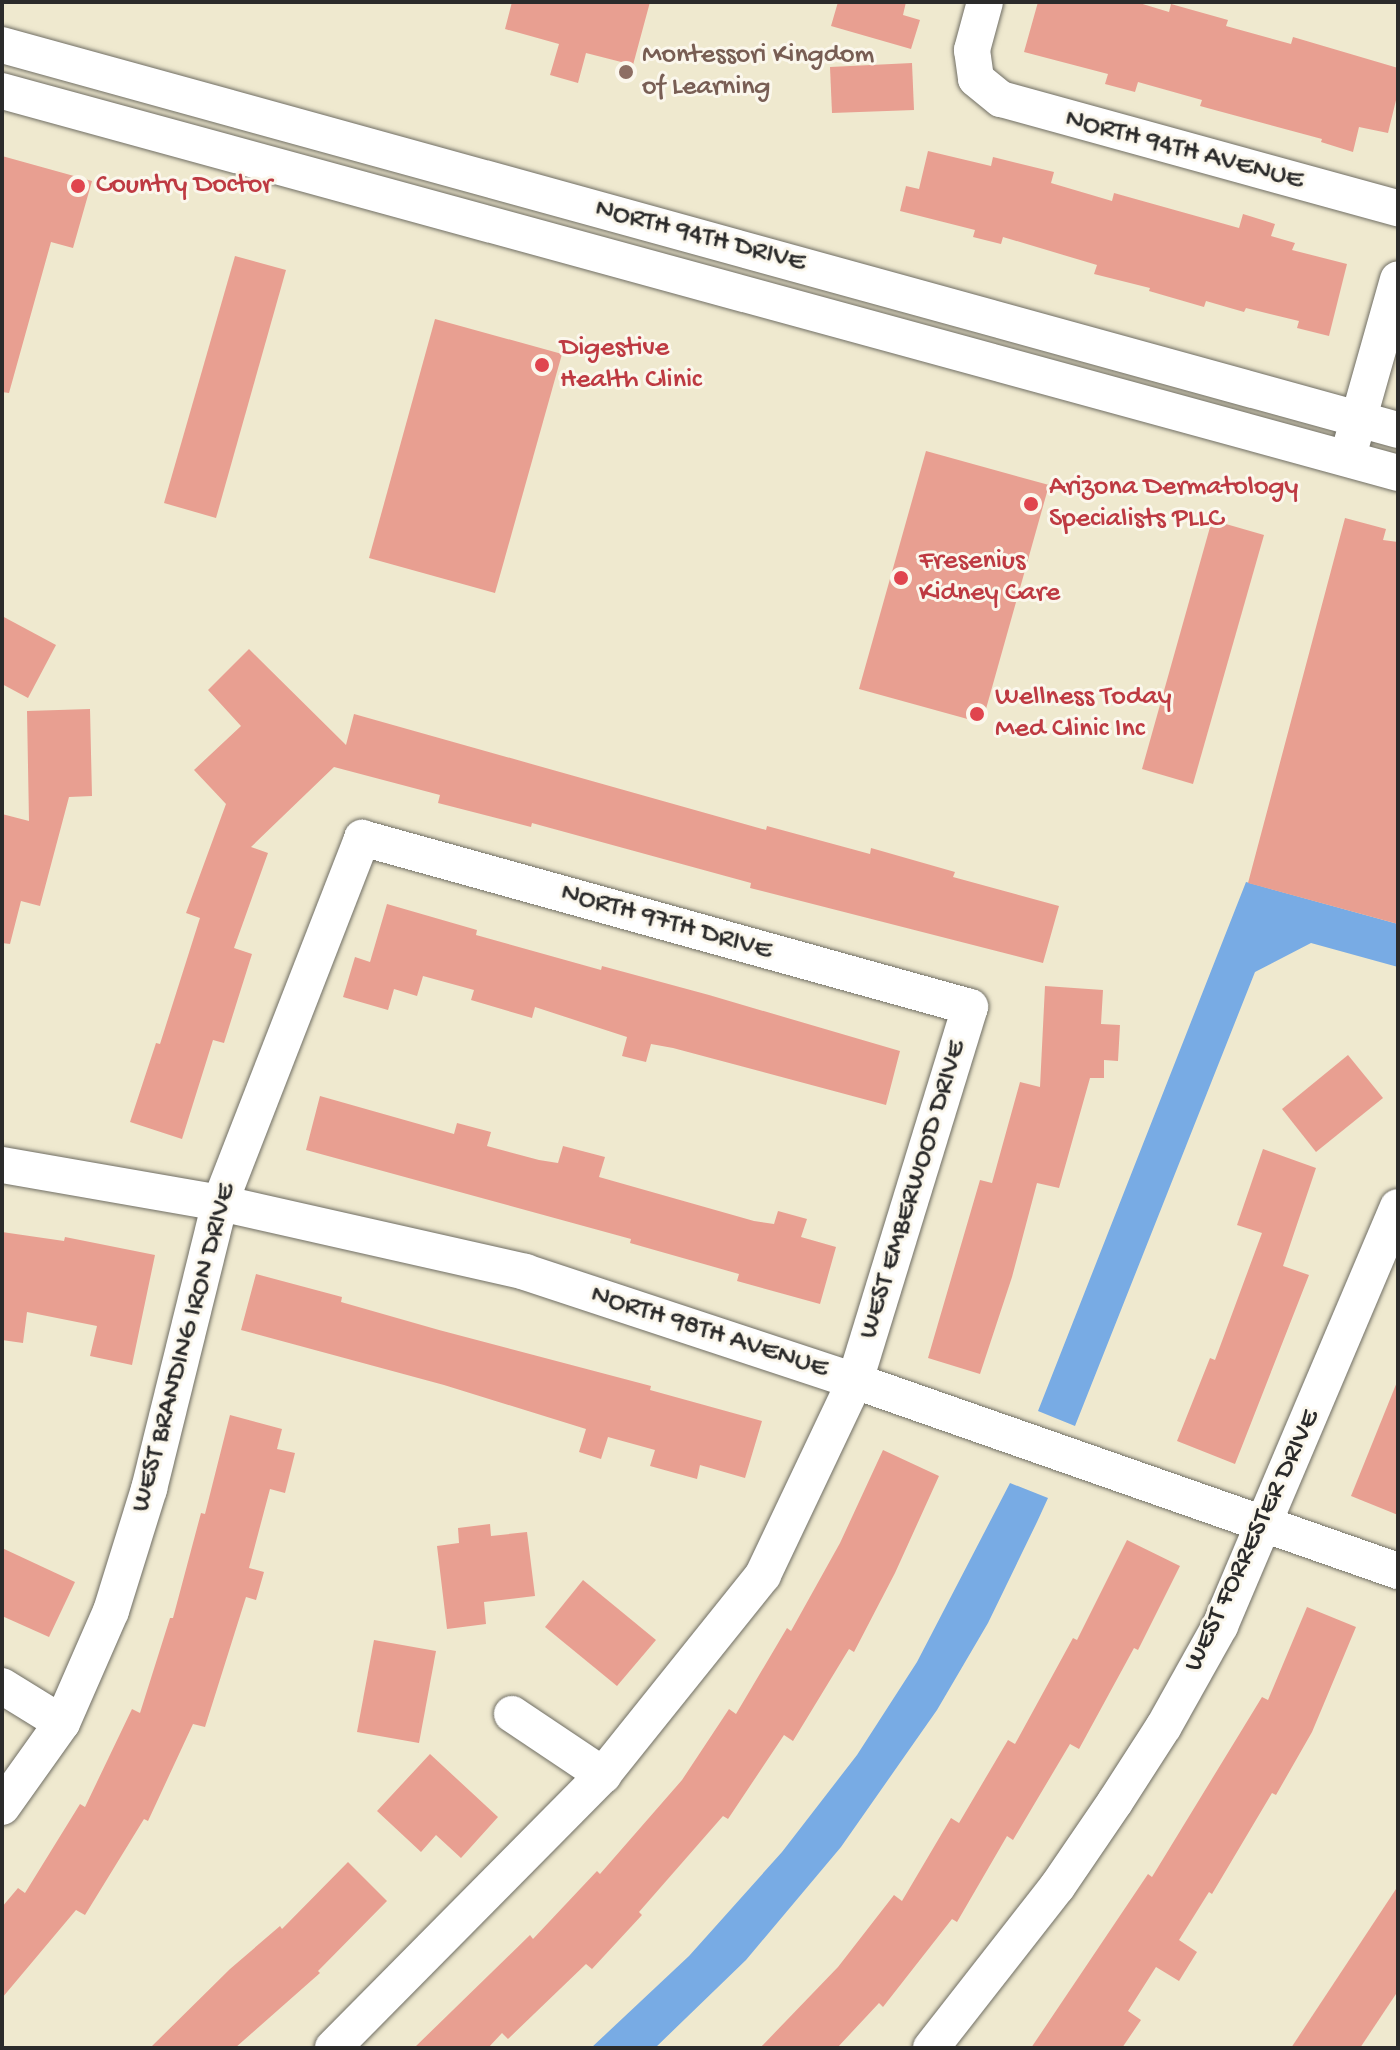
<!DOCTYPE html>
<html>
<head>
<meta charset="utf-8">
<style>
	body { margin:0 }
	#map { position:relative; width:1400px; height:2050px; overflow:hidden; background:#efe9cf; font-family:"Gochi Hand",sans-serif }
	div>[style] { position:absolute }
	.water>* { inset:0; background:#78abe4 }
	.building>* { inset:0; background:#e89f91 }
	.roads { filter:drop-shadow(0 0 2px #706e64) drop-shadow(0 0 2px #706e64) }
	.minor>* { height:36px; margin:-18px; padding:0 18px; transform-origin:18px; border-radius:18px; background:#fff }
	.dots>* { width:22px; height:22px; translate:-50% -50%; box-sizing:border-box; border:4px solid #fbf7ec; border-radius:50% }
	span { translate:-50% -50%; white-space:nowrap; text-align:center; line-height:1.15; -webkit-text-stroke:6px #fbf7ec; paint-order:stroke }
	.education-label { font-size:28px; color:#785e54 }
	.left { translate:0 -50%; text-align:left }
	.street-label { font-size:28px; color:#2b2b2b }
	.health-label { font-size:28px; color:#be3a42 }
	.frame { position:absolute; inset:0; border:4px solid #2b2b2b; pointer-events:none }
</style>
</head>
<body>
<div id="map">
	<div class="water">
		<div style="clip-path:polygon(1246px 882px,1398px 924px,1398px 967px,1311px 943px,1255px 972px,1075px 1426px,1038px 1411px)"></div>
		<div style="clip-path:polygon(1010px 1483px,1048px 1498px,1037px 1522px,988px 1623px,937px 1710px,841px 1847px,746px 1960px,655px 2048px,591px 2048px,689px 1956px,782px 1852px,857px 1755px,917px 1662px)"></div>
	</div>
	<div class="building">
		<div style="clip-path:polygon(512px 2px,650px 2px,633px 65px,586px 53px,578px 83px,550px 75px,559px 44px,505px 29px)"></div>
		<div style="clip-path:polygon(838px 2px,906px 2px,903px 15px,920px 20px,911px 49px,831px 26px)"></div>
		<div style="clip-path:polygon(1038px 2px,1136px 2px,1169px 12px,1171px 4px,1228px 20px,1226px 26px,1291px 44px,1293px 37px,1398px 68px,1398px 92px,1388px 133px,1359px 127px,1353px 152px,1321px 142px,1322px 139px,1200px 106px,1202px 100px,1138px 82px,1135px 92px,1105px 84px,1108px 74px,1024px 52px)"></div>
		<div style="clip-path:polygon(912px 63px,914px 110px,832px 113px,830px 67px)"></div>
		<div style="clip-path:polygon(928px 151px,991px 166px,993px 157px,1054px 172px,1051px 183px,1112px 201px,1114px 193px,1239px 228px,1243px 214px,1275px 224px,1271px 236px,1295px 243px,1292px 250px,1347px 264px,1329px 336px,1297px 328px,1299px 321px,1246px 308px,1244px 312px,1206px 301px,1204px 307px,1149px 291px,1150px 288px,1094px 274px,1097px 265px,1003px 237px,1001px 244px,973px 237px,975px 230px,900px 211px,906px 186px,919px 189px)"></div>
		<div style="clip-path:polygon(2px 156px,92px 181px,73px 248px,51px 242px,9px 393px,2px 392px)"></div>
		<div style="clip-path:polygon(235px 256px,286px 270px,216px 518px,164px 503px)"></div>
		<div style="clip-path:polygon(435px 319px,562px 354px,495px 593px,369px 558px)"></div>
		<div style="clip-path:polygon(926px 451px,1049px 485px,982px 723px,859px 689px)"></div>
		<div style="clip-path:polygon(1345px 518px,1386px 529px,1383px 540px,1398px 542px,1398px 924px,1248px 883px)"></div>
		<div style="clip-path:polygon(1212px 520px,1264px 535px,1193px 784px,1142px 769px)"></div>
		<div style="clip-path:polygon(2px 616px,56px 645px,28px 698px,2px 684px)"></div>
		<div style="clip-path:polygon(249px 649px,346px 745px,354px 714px,766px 830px,767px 826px,870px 854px,871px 848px,955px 872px,953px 877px,1059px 906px,1043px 963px,750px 888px,751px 883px,532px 823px,531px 827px,438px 803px,440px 795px,334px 767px,251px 847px,268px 853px,234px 948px,252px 954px,224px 1043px,213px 1040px,182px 1139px,130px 1122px,156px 1043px,160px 1044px,200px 918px,186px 913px,226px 804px,194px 770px,241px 726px,208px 690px)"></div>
		<div style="clip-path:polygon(90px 709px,92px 796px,69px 797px,40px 906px,21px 901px,10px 944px,2px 943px,2px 814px,29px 821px,27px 711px)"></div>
		<div style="clip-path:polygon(387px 904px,477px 930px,476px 935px,601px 970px,602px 966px,709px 995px,900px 1051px,886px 1105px,673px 1048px,651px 1044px,646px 1062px,622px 1056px,627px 1037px,535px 1007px,532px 1018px,471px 1000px,474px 990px,423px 976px,417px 996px,394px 989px,388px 1010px,343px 997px,355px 957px,370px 962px)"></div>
		<div style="clip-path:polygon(1045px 986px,1103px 990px,1101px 1024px,1120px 1025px,1118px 1061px,1104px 1060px,1104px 1078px,1090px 1078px,1059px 1188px,1037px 1183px,1012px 1277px,980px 1374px,928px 1358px,980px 1180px,992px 1183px,1020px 1082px,1040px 1087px)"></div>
		<div style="clip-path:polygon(1348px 1055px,1383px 1098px,1316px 1152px,1282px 1109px)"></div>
		<div style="clip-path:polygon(320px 1096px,454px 1134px,457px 1123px,491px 1132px,487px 1146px,539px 1160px,558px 1163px,563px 1146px,605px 1157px,599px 1177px,754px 1221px,774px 1224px,778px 1211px,807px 1219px,801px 1237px,836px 1247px,820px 1304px,737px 1281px,739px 1274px,630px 1243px,631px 1239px,306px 1150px)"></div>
		<div style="clip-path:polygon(1263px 1149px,1316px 1168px,1283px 1266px,1309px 1275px,1235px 1464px,1177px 1441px,1210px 1358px,1215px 1360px,1262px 1233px,1237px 1225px)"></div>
		<div style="clip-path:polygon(2px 1232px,64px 1241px,65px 1237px,155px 1255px,132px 1365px,90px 1356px,97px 1326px,27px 1312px,23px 1343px,2px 1340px)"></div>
		<div style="clip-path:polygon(256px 1274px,342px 1297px,341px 1302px,439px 1330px,651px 1386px,650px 1390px,762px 1421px,745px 1478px,700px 1465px,697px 1479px,650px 1466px,655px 1450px,608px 1437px,601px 1459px,579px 1452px,586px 1429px,444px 1385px,241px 1330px)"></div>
		<div style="clip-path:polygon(1397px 1382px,1398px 1382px,1398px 1515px,1351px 1496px)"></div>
		<div style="clip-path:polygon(230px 1415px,282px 1429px,277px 1449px,295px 1453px,285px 1493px,270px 1489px,249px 1568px,264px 1572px,256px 1600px,246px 1597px,205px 1727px,193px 1724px,148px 1821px,144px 1819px,85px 1915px,76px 1910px,2px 1998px,2px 1907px,18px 1888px,25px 1893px,80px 1804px,85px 1807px,132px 1709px,140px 1713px,170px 1618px,173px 1618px,201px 1513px,205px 1514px)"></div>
		<div style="clip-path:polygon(883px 1450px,939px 1476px,895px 1573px,854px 1652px,849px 1649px,793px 1741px,784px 1735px,728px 1819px,723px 1816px,639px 1912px,642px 1915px,592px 1969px,586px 1964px,508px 2039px,502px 2033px,488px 2048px,414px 2048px,530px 1935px,533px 1939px,597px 1871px,600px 1874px,682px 1780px,729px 1709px,736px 1714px,787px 1628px,791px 1631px,840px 1543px)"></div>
		<div style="clip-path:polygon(490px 1524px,491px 1536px,527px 1532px,535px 1596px,484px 1602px,486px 1624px,447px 1629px,437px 1546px,459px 1543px,458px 1528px)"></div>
		<div style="clip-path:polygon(1127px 1540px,1180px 1566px,1138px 1650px,1134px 1648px,1079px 1749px,1070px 1744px,1013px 1840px,1007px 1836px,957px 1922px,952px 1919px,883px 2007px,879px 2003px,837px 2048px,760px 2048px,838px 1967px,894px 1895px,902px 1901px,951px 1818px,959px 1823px,1008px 1740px,1015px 1744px,1073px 1638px,1077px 1640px)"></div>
		<div style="clip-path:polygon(2px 1548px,75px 1582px,49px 1637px,2px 1616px)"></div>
		<div style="clip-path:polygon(583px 1580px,656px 1640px,617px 1686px,545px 1627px)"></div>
		<div style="clip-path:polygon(1307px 1607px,1356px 1627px,1312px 1732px,1276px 1795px,1272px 1793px,1212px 1894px,1209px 1892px,1179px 1940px,1197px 1952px,1179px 1981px,1156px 1967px,1128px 2011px,1141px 2020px,1122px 2048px,1031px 2048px,1148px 1874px,1152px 1877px,1262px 1697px,1268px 1700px)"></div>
		<div style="clip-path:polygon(374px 1640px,436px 1651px,419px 1743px,357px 1732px)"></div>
		<div style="clip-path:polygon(430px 1754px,498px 1817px,461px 1858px,436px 1835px,421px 1852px,377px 1811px)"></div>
		<div style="clip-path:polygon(348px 1862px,387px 1901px,318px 1971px,320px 1973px,235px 2048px,150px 2048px,230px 1969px,280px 1926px,282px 1929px)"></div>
		<div style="clip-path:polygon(1398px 1886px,1398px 1991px,1360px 2048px,1291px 2048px)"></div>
	</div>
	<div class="roads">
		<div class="minor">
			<div style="left:985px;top:2px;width:50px;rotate:105.2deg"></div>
			<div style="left:972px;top:50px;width:29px;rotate:82deg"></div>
			<div style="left:976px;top:79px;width:32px;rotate:39deg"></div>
			<div style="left:1001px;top:99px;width:412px;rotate:15.4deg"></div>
			<div style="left:2px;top:45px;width:1448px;rotate:15.42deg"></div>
			<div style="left:2px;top:91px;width:1447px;rotate:15.3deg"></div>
			<div style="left:1352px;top:442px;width:169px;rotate:-74.2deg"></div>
			<div style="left:2px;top:1165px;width:221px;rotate:9.9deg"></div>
			<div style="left:220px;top:1203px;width:313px;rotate:12.7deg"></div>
			<div style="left:525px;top:1272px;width:348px;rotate:18.3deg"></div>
			<div style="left:855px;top:1381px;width:575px;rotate:19.29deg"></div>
			<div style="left:2px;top:1686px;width:70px;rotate:31.7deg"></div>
			<div style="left:512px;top:1714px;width:110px;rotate:33.8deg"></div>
			<div style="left:2px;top:1807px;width:103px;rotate:-54.5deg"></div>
			<div style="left:62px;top:1723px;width:122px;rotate:-66.4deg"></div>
			<div style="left:111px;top:1611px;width:128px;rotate:-72.7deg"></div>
			<div style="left:149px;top:1489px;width:295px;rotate:-76.1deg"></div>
			<div style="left:220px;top:1203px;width:392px;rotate:-68.7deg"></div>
			<div style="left:362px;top:838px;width:631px;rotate:15.53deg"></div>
			<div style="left:970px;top:1007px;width:391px;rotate:107.1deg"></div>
			<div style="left:855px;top:1381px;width:215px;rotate:115.4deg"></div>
			<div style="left:763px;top:1575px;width:256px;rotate:128.7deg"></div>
			<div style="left:603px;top:1775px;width:384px;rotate:134.7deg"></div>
			<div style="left:931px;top:2048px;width:204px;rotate:-52deg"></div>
			<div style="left:1057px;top:1887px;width:103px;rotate:-55.7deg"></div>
			<div style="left:1115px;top:1802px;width:90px;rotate:-57.2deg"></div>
			<div style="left:1164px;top:1726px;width:115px;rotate:-60.8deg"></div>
			<div style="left:1220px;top:1626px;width:455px;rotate:-67deg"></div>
		</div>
	</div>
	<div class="dots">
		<div style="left:626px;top:72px;background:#8d6e63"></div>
		<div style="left:78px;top:186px;background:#e0444e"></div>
		<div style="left:542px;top:365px;background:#e0444e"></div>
		<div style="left:1031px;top:504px;background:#e0444e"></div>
		<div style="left:901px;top:578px;background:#e0444e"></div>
		<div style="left:977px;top:714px;background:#e0444e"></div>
	</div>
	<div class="education-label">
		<span class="left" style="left:642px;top:72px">Montessori Kingdom<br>of Learning</span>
	</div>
	<div class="street-label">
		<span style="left:1184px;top:151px;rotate:15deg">NORTH 94TH AVENUE</span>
		<span style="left:700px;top:237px;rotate:15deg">NORTH 94TH DRIVE</span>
		<span style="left:666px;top:923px;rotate:16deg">NORTH 97TH DRIVE</span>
		<span style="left:914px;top:1190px;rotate:-73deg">WEST EMBERWOOD DRIVE</span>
		<span style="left:709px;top:1333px;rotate:18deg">NORTH 98TH AVENUE</span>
		<span style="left:185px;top:1348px;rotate:-75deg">WEST BRANDING IRON DRIVE</span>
		<span style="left:1253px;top:1541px;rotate:-65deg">WEST FORRESTER DRIVE</span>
	</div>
	<div class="health-label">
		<span class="left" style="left:96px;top:186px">Country Doctor</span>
		<span class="left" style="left:560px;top:365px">Digestive<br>Health Clinic</span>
		<span class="left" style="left:1049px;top:504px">Arizona Dermatology<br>Specialists PLLC</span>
		<span class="left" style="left:919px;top:578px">Fresenius<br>Kidney Care</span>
		<span class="left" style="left:995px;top:714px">Wellness Today<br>Med Clinic Inc</span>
	</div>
	<div class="frame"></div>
</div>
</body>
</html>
